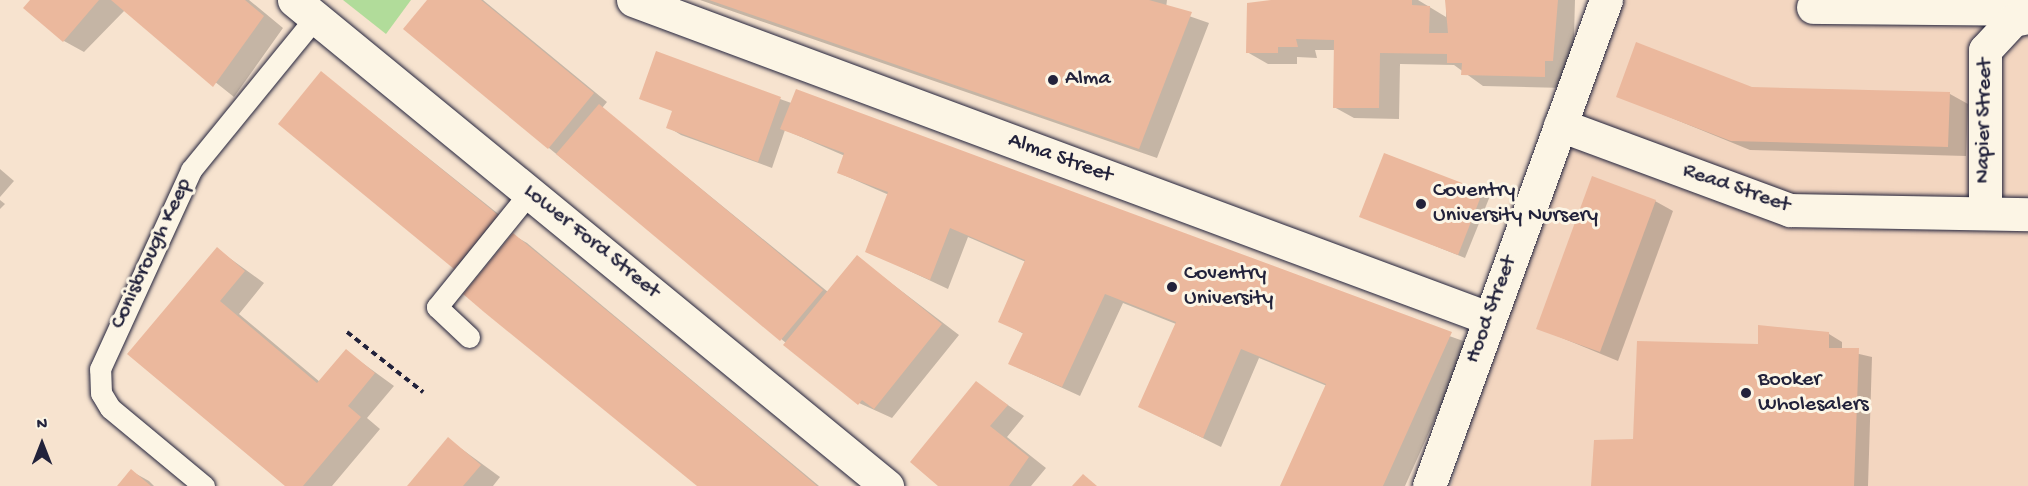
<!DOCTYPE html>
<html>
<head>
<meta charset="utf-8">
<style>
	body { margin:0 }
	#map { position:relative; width:2028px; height:486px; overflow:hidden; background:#f7e3cf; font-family:"Gochi Hand",sans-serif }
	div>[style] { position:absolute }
	.built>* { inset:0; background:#f3d6c0 }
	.green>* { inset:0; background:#b1dc9a }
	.shadow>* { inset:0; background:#0003 }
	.building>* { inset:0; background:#ebb89d }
	.path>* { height:4px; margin-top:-2px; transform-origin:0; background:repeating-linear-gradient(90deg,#22223b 0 6px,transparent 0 10.5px) }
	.roads { filter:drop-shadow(0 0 2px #22223b) drop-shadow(0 0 2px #22223b) }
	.lane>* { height:21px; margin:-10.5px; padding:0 10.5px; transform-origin:10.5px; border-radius:10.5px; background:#fcf5e5 }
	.street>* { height:33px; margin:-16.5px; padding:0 16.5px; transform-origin:16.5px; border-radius:16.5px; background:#fcf5e5 }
	.dots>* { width:16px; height:16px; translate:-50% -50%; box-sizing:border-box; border:3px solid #fcf5e5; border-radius:50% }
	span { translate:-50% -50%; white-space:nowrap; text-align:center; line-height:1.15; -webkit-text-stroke:6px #fcf5e5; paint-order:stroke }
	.poi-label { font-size:22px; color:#22223b }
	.left { translate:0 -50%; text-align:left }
	.street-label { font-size:22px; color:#22223b }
	.north { position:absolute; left:12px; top:414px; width:60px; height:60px; -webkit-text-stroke:4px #fcf5e5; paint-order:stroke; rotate:0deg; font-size:16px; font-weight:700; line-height:24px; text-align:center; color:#22223b }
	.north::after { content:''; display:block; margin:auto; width:21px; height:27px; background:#22223b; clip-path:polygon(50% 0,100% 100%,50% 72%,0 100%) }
</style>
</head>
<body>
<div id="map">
	<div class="built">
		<div style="clip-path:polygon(1606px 0,2028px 0,2028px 486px,1451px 486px,1560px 125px)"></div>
	</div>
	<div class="green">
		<div style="clip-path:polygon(343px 0,411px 0,386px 34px)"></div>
	</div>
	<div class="shadow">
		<div style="clip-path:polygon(32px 0,249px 0,283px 28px,234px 97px,125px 10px,84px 52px,64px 41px)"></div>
		<div style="clip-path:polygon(429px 0,483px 0,607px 102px,602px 108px,828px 292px,857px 257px,959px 335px,892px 418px,859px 403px,549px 148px)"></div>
		<div style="clip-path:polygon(700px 0,1167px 0,1166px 8px,1209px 23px,1157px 158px)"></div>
		<div style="clip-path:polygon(1273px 0,1418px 0,1446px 17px,1446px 0,1575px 0,1573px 72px,1564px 88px,1483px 86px,1454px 65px,1400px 64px,1399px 119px,1354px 118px,1334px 107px,1335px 50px,1315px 50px,1317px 58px,1297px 57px,1297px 64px,1268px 64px,1247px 52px)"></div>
		<div style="clip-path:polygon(322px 73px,511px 224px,469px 275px,280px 123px)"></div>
		<div style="clip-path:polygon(1752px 88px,1950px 94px,1968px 104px,1966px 156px,1750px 150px,1618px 96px)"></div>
		<div style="clip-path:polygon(641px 98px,780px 99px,1469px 343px,1405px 486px,1282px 486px,1327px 386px,1259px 358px,1221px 447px,1158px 416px,1176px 324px,1123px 303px,1080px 396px,1010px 364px,1024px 334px,1000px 321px,1026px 262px,968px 237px,948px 289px,867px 251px,889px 195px,839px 173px,845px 156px,785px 130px,772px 168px,681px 135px,668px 127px,679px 112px)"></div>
		<div style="clip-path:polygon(1385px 154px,1490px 196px,1465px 258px,1361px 216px)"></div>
		<div style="clip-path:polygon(0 169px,14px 181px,0 197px)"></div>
		<div style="clip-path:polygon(0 200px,5px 204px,0 209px)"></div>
		<div style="clip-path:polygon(1655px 201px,1673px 211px,1618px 361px,1538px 328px)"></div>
		<div style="clip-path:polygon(513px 235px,527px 243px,819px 486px,699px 486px)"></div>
		<div style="clip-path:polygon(217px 249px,264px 283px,239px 314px,320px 382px,346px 351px,394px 386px,367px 418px,380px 429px,332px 486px,288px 486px,129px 353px)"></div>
		<div style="clip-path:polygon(1829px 334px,1842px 342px,1842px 350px,1872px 357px,1868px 486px,1593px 486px,1635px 440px,1760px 345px)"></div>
		<div style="clip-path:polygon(976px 383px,1024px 416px,1007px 437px,1046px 468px,1031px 486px,941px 486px)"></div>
		<div style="clip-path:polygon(448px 439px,500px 477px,493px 486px,409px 486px)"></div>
		<div style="clip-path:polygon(131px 471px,149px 481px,154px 486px,119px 486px)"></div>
	</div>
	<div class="building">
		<div style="clip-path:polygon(30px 0,99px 0,63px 42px,23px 8px)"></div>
		<div style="clip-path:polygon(111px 0,245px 0,264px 16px,213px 87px)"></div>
		<div style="clip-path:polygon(427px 0,481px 0,594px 93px,548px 149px,403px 29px)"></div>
		<div style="clip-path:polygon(709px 0,1149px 0,1192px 12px,1139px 149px)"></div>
		<div style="clip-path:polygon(1271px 0,1412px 0,1412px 5px,1430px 6px,1429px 33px,1448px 33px,1445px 0,1558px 0,1553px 61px,1545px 61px,1545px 77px,1461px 75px,1462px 63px,1447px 63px,1447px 54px,1380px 53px,1379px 108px,1333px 108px,1334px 40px,1296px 39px,1298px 47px,1278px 47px,1278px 53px,1246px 53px,1247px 3px)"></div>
		<div style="clip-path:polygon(1636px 42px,1752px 87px,1950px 92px,1948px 147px,1731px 141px,1616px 97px)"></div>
		<div style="clip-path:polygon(656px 51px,781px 97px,758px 162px,666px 128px,672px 111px,639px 99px)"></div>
		<div style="clip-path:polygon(321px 71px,498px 215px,454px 269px,278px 124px)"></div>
		<div style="clip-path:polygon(796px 89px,1452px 332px,1383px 486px,1280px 486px,1326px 384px,1241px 349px,1203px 438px,1138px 407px,1176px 322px,1105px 294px,1062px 387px,1008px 364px,1023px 333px,998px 322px,1025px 260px,950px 228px,930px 280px,865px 252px,888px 192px,837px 173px,844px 153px,780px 129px)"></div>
		<div style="clip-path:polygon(599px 104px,823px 290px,780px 341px,556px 154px)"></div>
		<div style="clip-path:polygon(1384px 153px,1483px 191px,1458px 255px,1359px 217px)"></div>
		<div style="clip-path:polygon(1592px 176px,1656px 200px,1600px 352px,1536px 329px)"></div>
		<div style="clip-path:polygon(513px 233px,733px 415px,817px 486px,697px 486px,484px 312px,463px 294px)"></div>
		<div style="clip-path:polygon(217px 247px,245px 271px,220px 301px,317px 383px,346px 349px,375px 373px,348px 406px,361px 417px,303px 486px,285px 486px,127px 354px)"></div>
		<div style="clip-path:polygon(857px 255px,942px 324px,874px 409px,862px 400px,858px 405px,783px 345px)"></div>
		<div style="clip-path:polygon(1758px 325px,1829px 332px,1829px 348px,1859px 348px,1854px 486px,1591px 486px,1594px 440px,1633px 439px,1637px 341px,1758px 344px)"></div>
		<div style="clip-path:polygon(976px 381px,1008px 405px,990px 426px,1029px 457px,1009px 486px,938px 486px,910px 462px)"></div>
		<div style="clip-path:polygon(448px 437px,481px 465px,463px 486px,407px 486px)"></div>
		<div style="clip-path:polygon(131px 469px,151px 486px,117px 486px)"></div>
		<div style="clip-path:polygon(1083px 474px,1097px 486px,1072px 486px)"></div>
	</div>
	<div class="path">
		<div style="left:347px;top:332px;width:97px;rotate:38.3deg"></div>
	</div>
	<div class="roads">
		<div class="lane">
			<div style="left:469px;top:337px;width:44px;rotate:-136.8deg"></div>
			<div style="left:437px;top:307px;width:148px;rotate:-51deg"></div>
			<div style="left:204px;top:486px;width:122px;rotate:-140.3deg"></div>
			<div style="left:110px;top:408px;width:17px;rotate:-121deg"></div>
			<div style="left:101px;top:393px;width:24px;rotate:-92deg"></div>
			<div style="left:100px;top:369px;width:219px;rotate:-65.4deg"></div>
			<div style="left:191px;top:170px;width:198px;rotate:-50.8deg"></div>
		</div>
		<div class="street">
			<div style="left:294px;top:0;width:767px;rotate:39.34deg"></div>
			<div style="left:633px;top:0;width:912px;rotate:20.4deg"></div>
			<div style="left:1813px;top:7px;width:215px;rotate:0.5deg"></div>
			<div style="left:1560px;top:125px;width:245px;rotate:20.3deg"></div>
			<div style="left:1790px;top:210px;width:238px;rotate:1deg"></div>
			<div style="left:1985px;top:213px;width:163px;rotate:-90deg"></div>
			<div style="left:1985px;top:50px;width:41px;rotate:-47deg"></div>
			<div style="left:2013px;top:20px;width:15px;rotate:-11deg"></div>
			<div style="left:1429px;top:486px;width:517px;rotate:-69.99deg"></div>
		</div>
	</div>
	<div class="dots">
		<div style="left:1053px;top:80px;background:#22223b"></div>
		<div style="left:1421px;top:204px;background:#22223b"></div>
		<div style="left:1172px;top:287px;background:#22223b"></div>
		<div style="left:1746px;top:393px;background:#22223b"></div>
	</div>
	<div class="poi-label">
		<span class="left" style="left:1065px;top:80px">Alma</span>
		<span class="left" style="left:1433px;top:204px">Coventry<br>University Nursery</span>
		<span class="left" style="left:1184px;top:287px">Coventry<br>University</span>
		<span class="left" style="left:1758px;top:393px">Booker<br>Wholesalers</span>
	</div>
	<div class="street-label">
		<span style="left:1985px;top:121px;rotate:-89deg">Napier Street</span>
		<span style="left:1060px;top:159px;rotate:20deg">Alma Street</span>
		<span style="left:1736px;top:189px;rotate:19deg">Read Street</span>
		<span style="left:591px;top:242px;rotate:39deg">Lower Ford Street</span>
		<span style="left:152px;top:254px;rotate:-65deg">Conisbrough Keep</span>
		<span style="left:1492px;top:310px;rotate:-70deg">Hood Street</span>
	</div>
	<div class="north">N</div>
</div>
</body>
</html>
